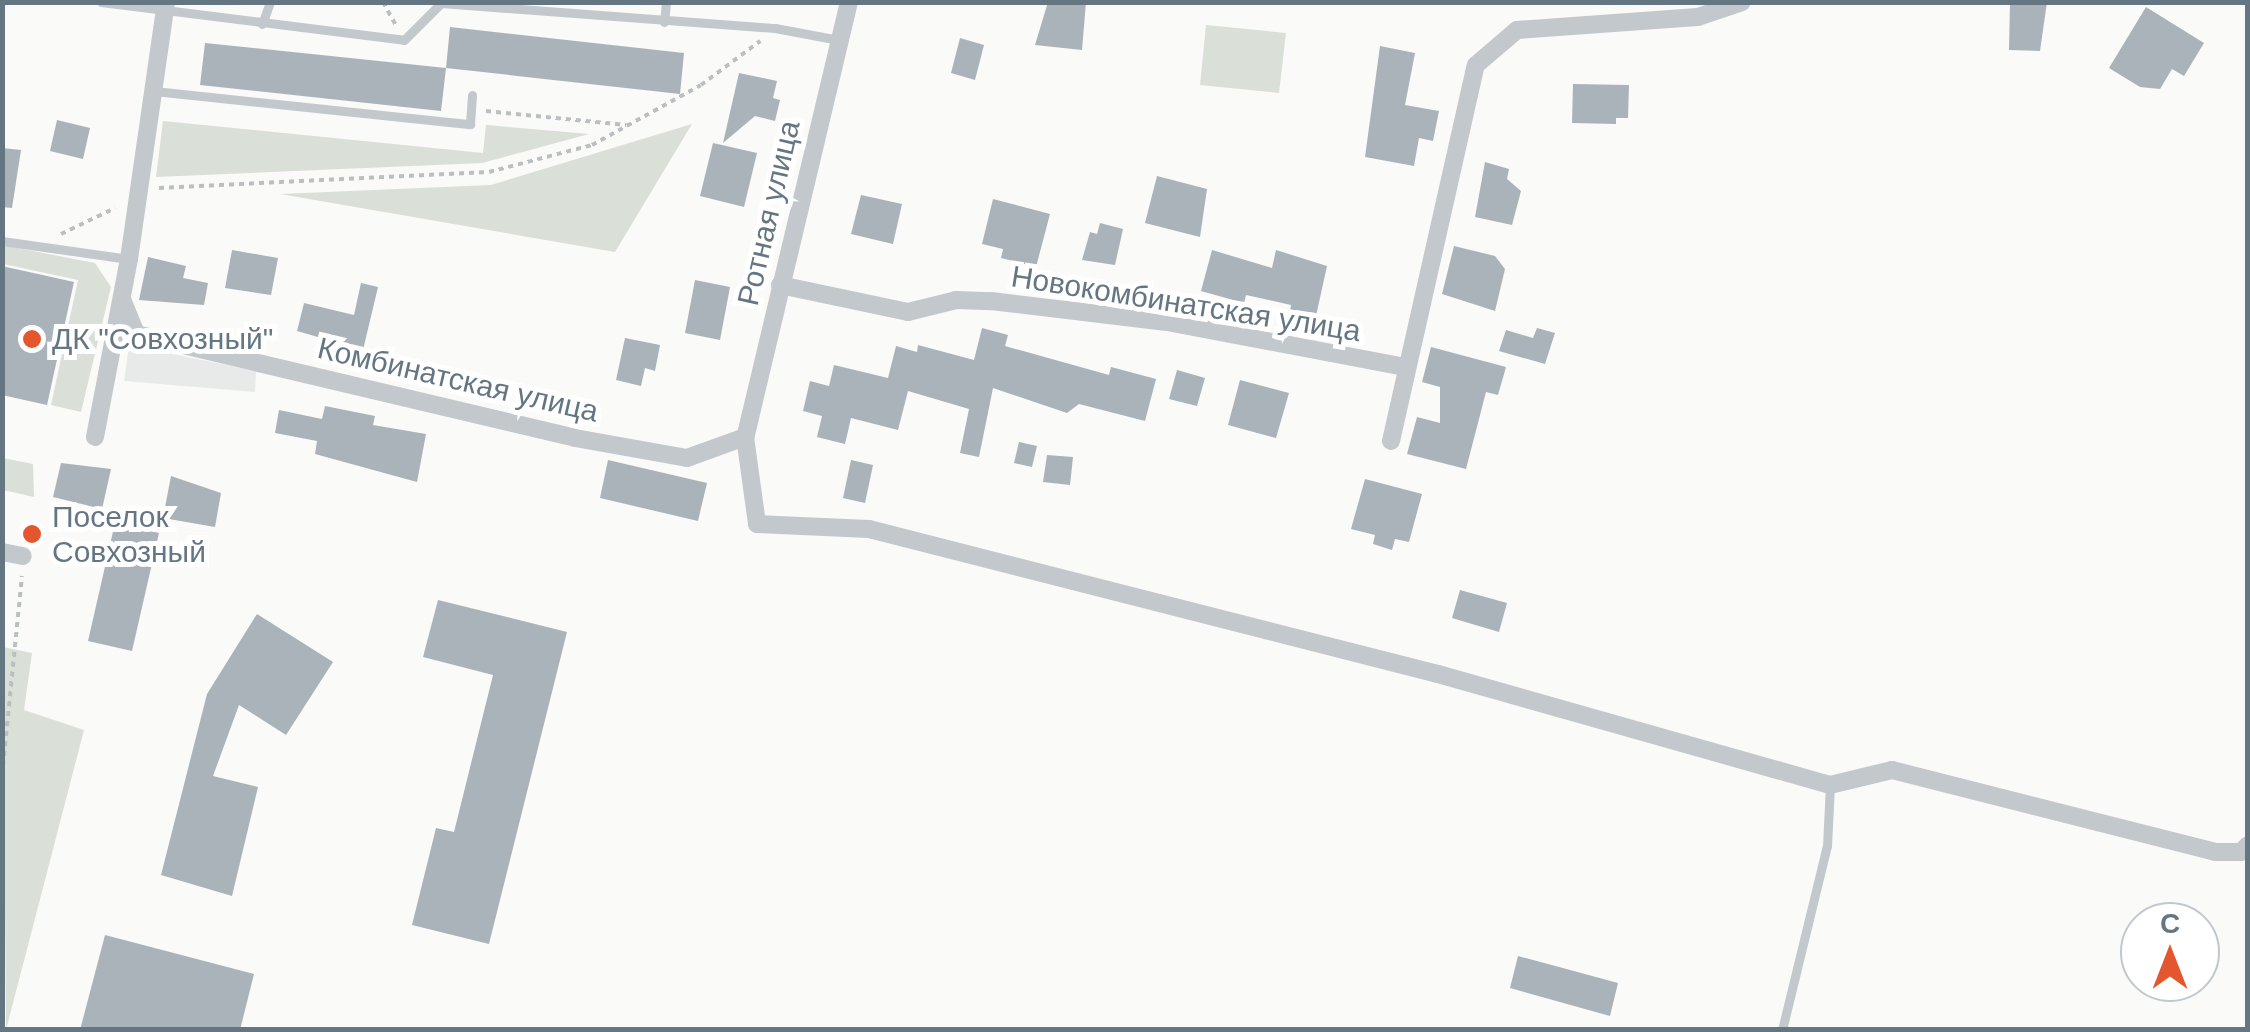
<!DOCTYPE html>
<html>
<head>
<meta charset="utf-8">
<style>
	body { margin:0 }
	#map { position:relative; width:2250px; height:1032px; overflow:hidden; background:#fafaf8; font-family:Arial,sans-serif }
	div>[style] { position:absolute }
	.built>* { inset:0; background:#e8e9e9 }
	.green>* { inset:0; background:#dadfd7 }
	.building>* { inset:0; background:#aab3b9 }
	.path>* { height:4px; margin-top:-2px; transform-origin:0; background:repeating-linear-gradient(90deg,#bbbfc2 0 5px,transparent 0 10px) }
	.lane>* { height:9px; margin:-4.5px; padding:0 4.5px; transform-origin:4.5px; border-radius:4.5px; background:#c3c8cc }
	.street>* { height:18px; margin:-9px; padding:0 9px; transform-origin:9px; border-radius:9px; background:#c3c8cc }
	.dots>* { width:28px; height:28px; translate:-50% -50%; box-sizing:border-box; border:5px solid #fff; border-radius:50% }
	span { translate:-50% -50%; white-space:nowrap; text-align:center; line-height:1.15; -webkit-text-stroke:10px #fff; paint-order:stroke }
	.street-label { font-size:30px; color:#657683 }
	.poi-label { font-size:30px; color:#657683 }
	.left { translate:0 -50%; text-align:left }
	.frame { position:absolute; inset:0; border:5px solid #657683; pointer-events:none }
	.north { position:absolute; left:2120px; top:902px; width:100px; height:100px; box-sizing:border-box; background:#fff; border:2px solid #c1c8cd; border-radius:50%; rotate:0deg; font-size:28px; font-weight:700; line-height:40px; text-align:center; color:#657683 }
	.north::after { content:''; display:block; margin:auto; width:35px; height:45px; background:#e4572e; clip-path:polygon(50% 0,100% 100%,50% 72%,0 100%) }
</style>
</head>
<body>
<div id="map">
	<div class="built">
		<div style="clip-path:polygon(129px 345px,256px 371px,255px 392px,124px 381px)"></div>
	</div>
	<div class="green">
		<div style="clip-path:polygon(1206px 25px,1286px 33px,1279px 93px,1200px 85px)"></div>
		<div style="clip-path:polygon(163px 121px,483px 153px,486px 125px,589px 134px,482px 163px,156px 177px)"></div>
		<div style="clip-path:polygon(692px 124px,615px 252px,280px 194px,491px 185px)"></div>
		<div style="clip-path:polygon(2px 245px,95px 263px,111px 287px,81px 412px,51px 405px,78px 280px,3px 264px)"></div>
		<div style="clip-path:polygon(3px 458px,33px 464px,34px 497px,3px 490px)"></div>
		<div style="clip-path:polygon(3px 647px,32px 653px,24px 710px,84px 730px,6px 1030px)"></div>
	</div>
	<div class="building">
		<div style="clip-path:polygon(1048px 2px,1086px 2px,1082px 50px,1035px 45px)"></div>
		<div style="clip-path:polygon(2010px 2px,2047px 2px,2040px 51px,2009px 50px)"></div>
		<div style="clip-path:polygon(2146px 7px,2204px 43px,2184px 76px,2172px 69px,2160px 89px,2140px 87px,2109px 68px)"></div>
		<div style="clip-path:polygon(450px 27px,684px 53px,680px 94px,446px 68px)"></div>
		<div style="clip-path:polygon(960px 38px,984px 45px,975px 80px,951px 73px)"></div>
		<div style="clip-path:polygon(205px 43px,446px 68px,441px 111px,200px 85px)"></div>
		<div style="clip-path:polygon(1380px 46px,1415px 53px,1405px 105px,1439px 111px,1433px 141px,1419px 138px,1414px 166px,1365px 157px)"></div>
		<div style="clip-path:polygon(739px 73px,777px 81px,773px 98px,780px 100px,775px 121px,755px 116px,723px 143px)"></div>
		<div style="clip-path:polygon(1573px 84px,1629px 85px,1628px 118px,1616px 118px,1616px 124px,1572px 123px)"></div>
		<div style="clip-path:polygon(57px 120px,90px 128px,83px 159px,50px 151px)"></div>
		<div style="clip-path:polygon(713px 143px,757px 153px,744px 207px,700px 196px)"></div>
		<div style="clip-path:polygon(2px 148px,21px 150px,12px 208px,2px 207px)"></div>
		<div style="clip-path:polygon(1485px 162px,1509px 169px,1507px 179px,1521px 191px,1512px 225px,1475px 217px)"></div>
		<div style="clip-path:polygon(1157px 176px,1207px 189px,1200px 237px,1145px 223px)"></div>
		<div style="clip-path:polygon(861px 195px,902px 204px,893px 244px,851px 234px)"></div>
		<div style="clip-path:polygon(993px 199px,1050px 214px,1036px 267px,1001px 258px,1003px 249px,982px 244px)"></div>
		<div style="clip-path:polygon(1100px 223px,1123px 229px,1115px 265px,1082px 260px,1090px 232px,1097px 234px)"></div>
		<div style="clip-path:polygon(1454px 246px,1495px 256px,1505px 269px,1495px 311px,1442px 294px)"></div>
		<div style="clip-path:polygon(232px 250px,278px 258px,271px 295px,225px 288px)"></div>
		<div style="clip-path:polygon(1212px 250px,1272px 268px,1276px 250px,1327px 266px,1316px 316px,1290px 311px,1291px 305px,1246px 295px,1244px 303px,1201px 291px)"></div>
		<div style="clip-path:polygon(148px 257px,186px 266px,183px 278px,208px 283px,204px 305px,139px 300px)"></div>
		<div style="clip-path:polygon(2px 266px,74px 282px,47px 405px,2px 395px)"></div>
		<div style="clip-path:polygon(695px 280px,730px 287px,720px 340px,685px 333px)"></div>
		<div style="clip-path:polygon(361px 283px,378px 287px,363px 350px,297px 331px,304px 303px,354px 315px)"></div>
		<div style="clip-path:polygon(982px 328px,1008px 335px,1005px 346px,1109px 375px,1111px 367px,1156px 379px,1145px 421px,1079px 404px,1067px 413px,993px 388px,979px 457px,960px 453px,969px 409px,908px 391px,898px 430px,851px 418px,845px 444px,817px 437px,822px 416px,803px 411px,810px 381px,829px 386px,834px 365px,888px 378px,896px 346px,917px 352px,918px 345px,974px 360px)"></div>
		<div style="clip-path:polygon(1537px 328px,1555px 333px,1545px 364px,1499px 351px,1506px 330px,1533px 338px)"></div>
		<div style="clip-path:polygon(625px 338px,660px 345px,655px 371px,645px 368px,641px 386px,616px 380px)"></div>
		<div style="clip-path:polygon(1431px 347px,1506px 367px,1498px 395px,1486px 392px,1466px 469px,1407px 454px,1417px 417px,1440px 423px,1440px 387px,1422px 382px)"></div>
		<div style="clip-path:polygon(1177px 370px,1205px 378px,1197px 406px,1169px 399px)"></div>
		<div style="clip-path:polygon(1240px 380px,1289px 393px,1276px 438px,1228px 425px)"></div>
		<div style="clip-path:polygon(325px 406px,375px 416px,373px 425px,426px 434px,417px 482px,315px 454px,317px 441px,275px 433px,279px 410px,322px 419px)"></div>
		<div style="clip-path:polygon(1019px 442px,1037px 446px,1032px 467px,1014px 463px)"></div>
		<div style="clip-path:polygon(1047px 455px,1073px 457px,1070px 485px,1043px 482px)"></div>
		<div style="clip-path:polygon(608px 460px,707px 483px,698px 521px,600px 498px)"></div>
		<div style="clip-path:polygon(851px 460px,873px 465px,865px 503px,843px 498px)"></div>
		<div style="clip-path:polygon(61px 463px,111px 469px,102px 509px,53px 497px)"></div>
		<div style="clip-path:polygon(171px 476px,221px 493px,215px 527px,163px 518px)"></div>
		<div style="clip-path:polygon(1365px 479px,1422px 494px,1409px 542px,1395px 539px,1392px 550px,1373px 544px,1375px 535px,1351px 529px)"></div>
		<div style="clip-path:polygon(115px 523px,159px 533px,132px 651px,88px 641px)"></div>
		<div style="clip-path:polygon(1460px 590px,1507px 603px,1499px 632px,1452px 618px)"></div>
		<div style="clip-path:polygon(438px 600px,567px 632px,489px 944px,412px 925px,436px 828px,454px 832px,493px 675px,423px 657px)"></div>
		<div style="clip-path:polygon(257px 614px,333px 662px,286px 735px,239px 705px,213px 776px,258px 787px,232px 896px,161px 875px,207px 694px)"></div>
		<div style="clip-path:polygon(105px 935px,254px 974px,240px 1030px,80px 1030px)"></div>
		<div style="clip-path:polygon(1518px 956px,1618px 983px,1610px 1016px,1510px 988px)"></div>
	</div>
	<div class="path">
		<div style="left:383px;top:2px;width:26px;rotate:61deg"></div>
		<div style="left:486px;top:111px;width:141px;rotate:5.7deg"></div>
		<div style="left:159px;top:188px;width:330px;rotate:-2.8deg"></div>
		<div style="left:489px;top:172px;width:106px;rotate:-14.7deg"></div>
		<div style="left:592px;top:145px;width:124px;rotate:-28.8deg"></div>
		<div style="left:701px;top:85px;width:74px;rotate:-36.7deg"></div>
		<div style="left:61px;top:234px;width:60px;rotate:-25.7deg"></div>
		<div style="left:2px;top:776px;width:201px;rotate:-84.3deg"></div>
	</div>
	<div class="lane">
		<div style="left:101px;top:2px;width:305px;rotate:7.1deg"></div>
		<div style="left:404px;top:40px;width:52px;rotate:-45deg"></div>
		<div style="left:441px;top:3px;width:335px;rotate:4.3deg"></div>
		<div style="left:775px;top:28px;width:65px;rotate:10.6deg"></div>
		<div style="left:664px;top:22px;width:20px;rotate:-84deg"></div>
		<div style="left:262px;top:24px;width:23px;rotate:-70deg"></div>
		<div style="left:154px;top:91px;width:318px;rotate:6deg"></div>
		<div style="left:470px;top:124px;width:29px;rotate:-86deg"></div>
		<div style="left:2px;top:241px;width:128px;rotate:8.1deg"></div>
		<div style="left:1782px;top:1030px;width:189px;rotate:-76.3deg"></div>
		<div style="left:1827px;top:846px;width:61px;rotate:-87.2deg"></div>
	</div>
	<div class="street">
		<div style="left:849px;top:2px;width:447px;rotate:103.4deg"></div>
		<div style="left:745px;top:437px;width:88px;rotate:82.1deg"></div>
		<div style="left:757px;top:524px;width:112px;rotate:2.6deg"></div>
		<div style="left:869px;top:529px;width:587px;rotate:14.3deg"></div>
		<div style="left:1438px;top:674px;width:407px;rotate:15.8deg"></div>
		<div style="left:1830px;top:785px;width:64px;rotate:-13.6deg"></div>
		<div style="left:1892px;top:770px;width:333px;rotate:14.2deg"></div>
		<div style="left:2215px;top:852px;width:26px"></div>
		<div style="left:2241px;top:852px;width:10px;rotate:-45deg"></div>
		<div style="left:780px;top:285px;width:131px;rotate:11.9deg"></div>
		<div style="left:908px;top:312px;width:49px;rotate:-14deg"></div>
		<div style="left:956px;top:300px;width:35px;rotate:2deg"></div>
		<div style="left:991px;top:301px;width:177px;rotate:6.8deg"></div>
		<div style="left:1167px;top:322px;width:243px;rotate:10.7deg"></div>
		<div style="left:122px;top:299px;width:38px;rotate:68deg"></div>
		<div style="left:136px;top:334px;width:451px;rotate:13.3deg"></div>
		<div style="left:575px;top:438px;width:114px;rotate:10.1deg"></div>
		<div style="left:687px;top:458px;width:62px;rotate:-19.9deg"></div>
		<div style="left:95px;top:437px;width:181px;rotate:-79.2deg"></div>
		<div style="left:129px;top:259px;width:260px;rotate:-81.8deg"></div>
		<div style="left:1391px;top:441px;width:385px;rotate:-77.3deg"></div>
		<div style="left:1476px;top:65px;width:54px;rotate:-40.5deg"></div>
		<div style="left:1517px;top:30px;width:181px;rotate:-4.1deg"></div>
		<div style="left:1698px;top:17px;width:46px;rotate:-18.8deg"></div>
		<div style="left:2px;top:552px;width:21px;rotate:11deg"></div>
	</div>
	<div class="dots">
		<div style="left:32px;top:339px;background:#e4572e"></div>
		<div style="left:32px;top:534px;background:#e4572e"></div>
	</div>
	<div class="street-label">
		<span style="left:769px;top:213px;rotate:-77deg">Ротная улица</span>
		<span style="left:1186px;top:304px;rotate:9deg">Новокомбинатская улица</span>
		<span style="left:458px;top:380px;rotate:13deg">Комбинатская улица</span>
	</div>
	<div class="poi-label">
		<span class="left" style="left:52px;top:339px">ДК "Совхозный"</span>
		<span class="left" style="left:52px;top:534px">Поселок<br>Совхозный</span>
	</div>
	<div class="frame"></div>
	<div class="north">С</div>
</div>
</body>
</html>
